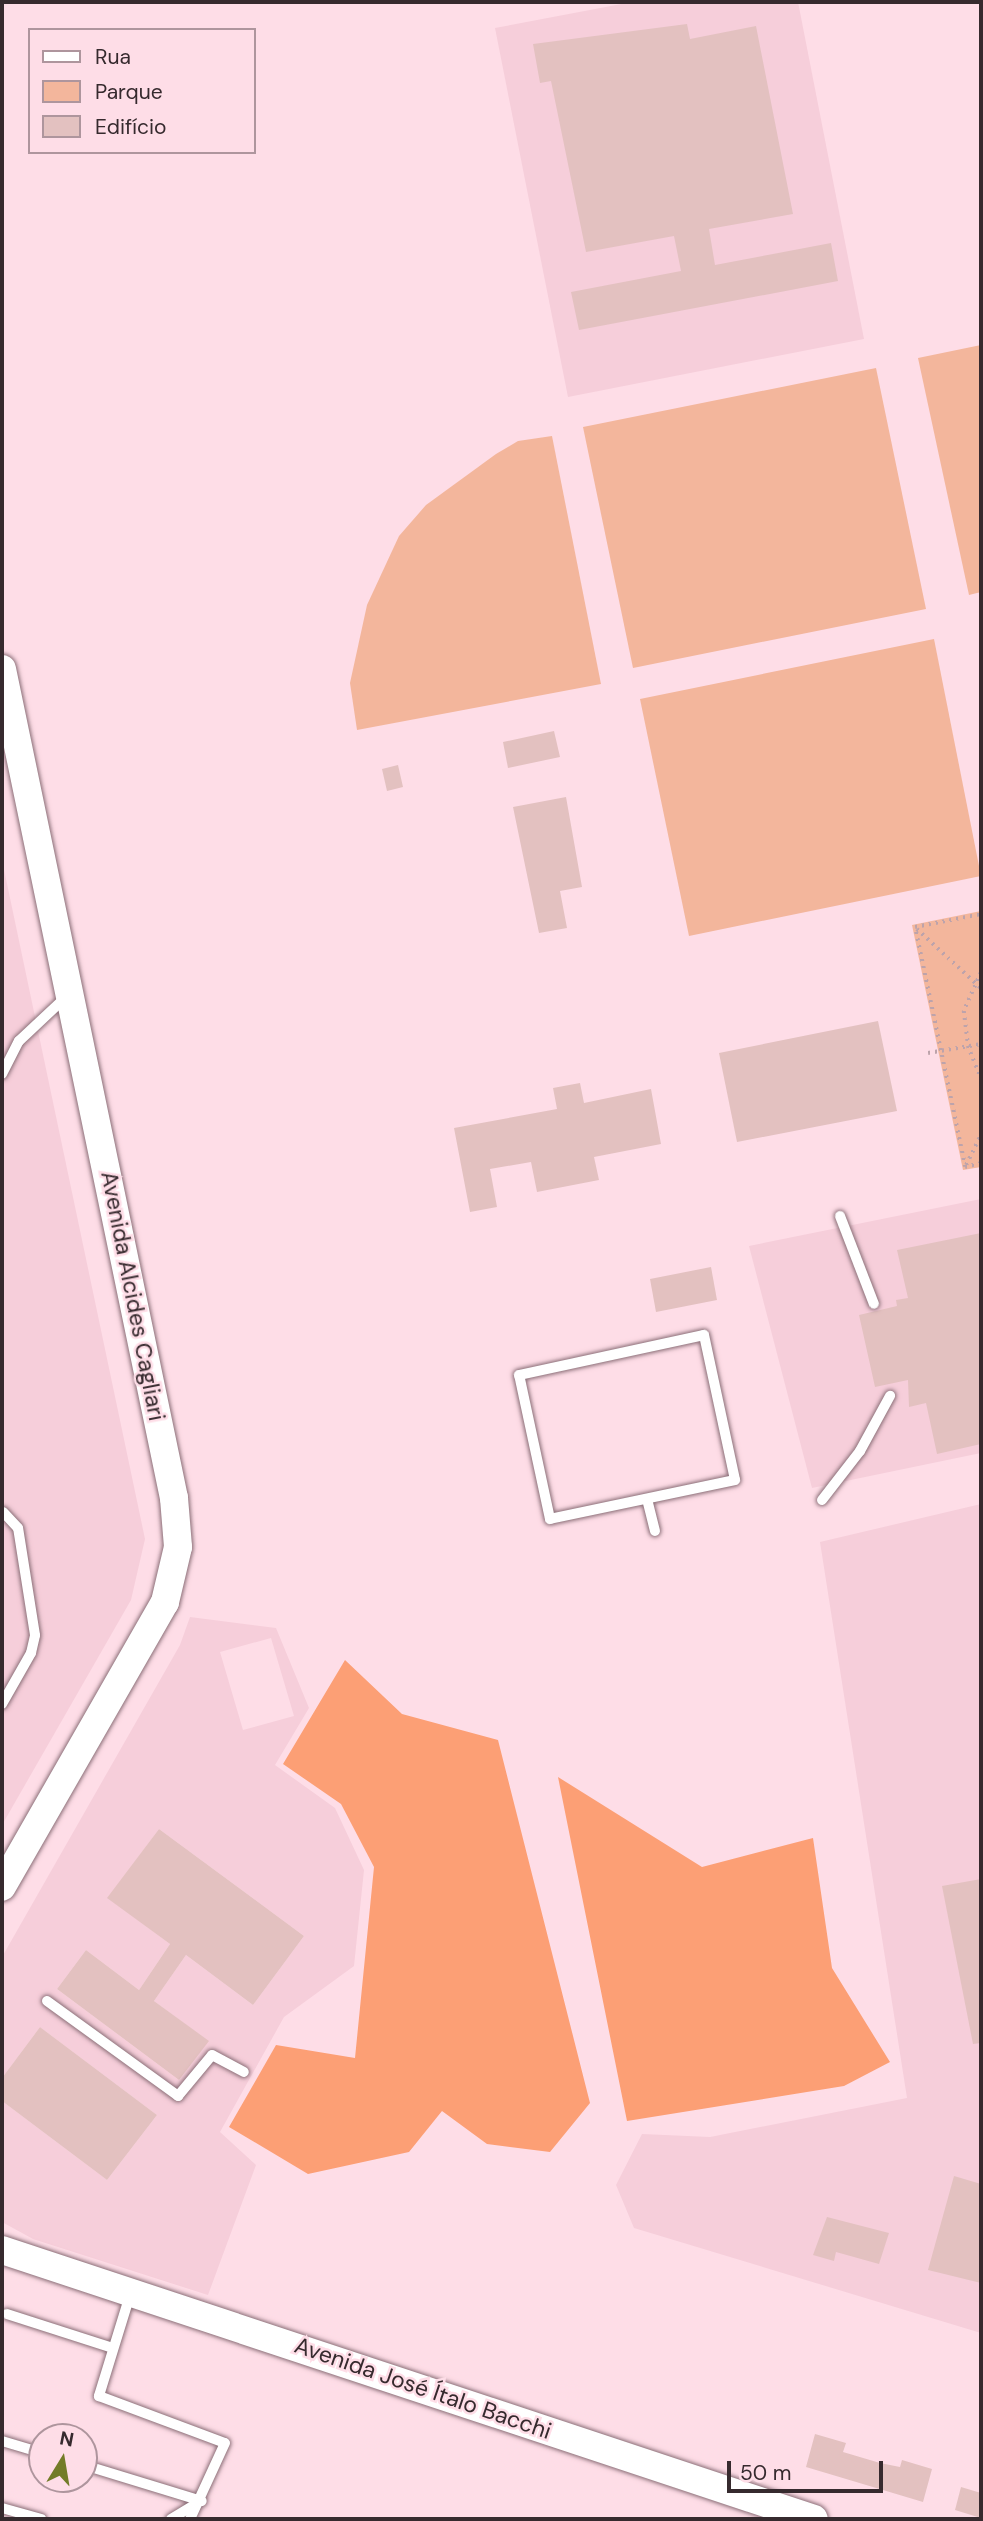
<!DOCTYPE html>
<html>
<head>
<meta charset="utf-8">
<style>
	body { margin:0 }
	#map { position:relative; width:983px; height:2521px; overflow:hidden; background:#fedde7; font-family:"DM Sans",sans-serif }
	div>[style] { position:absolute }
	.built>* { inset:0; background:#f6ceda }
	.green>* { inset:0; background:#f3b69c }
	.forest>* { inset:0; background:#fc9f75 }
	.building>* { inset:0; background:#e3c1c0 }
	.path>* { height:3.5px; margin-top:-1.75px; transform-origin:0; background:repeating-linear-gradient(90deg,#bda3ab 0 2px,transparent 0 7px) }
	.roads { filter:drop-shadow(0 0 2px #8b6f78) drop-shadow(0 0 2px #8b6f78) }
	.lane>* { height:10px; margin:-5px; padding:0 5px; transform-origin:5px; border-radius:5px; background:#fff }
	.secondary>* { height:28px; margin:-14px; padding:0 14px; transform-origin:14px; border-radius:14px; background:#fff }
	span { translate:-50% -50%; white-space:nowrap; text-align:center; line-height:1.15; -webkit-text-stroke:5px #fedde7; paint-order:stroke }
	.street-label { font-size:23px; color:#362a2e }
	.frame { position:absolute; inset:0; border:4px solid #362a2e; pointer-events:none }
	.legend { position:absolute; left:28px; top:28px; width:228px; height:126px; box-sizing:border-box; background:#fedde7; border:2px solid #ae959d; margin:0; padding:9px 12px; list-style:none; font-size:21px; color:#362a2e }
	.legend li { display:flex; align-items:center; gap:14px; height:35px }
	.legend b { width:35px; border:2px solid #ae959d }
	.north { position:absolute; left:28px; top:2423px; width:70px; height:70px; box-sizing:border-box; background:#fedde7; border:2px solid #ae959d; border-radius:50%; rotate:11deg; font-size:19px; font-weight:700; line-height:28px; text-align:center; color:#362a2e }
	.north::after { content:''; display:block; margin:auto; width:24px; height:32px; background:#737c28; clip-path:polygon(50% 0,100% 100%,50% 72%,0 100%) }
	.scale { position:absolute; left:727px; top:2461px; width:156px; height:32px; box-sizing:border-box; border:4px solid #362a2e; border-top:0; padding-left:9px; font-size:21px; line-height:24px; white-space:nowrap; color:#362a2e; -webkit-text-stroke:5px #fedde7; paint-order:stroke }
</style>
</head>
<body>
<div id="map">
	<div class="built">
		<div style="clip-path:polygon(632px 2px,798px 2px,864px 339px,568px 397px,495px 28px)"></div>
		<div style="clip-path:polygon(2px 860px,145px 1539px,131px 1600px,2px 1825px)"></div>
		<div style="clip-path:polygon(981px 1199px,981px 1453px,812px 1488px,749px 1246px)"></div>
		<div style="clip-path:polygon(981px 1504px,981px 2333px,634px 2228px,616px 2185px,642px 2134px,710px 2137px,907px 2098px,820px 1542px)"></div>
		<div style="clip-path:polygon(evenodd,190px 1617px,276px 1628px,309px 1708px,275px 1765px,335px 1808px,364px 1870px,354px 1966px,284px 2017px,220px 2132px,256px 2165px,208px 2295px,33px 2239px,2px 2222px,2px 2101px,107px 2180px,157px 2115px,40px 2027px,2px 2078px,2px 1957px,180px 1645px,190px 1617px,271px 1638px,294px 1716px,243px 1730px,220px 1652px,271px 1638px,190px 1617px,159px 1829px,304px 1936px,253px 2005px,186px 1955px,154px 2001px,208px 2041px,179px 2080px,57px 1989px,86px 1950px,139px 1990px,170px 1944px,108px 1898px,159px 1829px)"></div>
	</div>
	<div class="green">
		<div style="clip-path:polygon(981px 345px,981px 592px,969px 595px,918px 358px)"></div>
		<div style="clip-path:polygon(876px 368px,926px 609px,633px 668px,583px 427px)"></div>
		<div style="clip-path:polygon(552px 436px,601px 684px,357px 730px,350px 683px,367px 605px,399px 536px,426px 505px,496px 454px,518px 441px)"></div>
		<div style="clip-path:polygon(934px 639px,981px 876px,689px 936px,640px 699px)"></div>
		<div style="clip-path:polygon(981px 911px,981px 1167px,963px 1170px,912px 925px)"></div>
	</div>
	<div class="forest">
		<div style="clip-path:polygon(345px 1660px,402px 1714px,498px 1740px,590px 2103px,550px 2152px,487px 2144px,442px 2111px,409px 2152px,308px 2174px,229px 2127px,276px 2045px,355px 2058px,374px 1867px,341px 1804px,283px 1764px)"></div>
		<div style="clip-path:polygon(558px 1777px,702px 1867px,813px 1838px,832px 1968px,890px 2062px,844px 2086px,627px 2121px)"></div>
	</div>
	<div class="building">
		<div style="clip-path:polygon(687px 24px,690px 39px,756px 26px,793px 214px,709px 229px,715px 265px,831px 243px,838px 281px,579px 330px,571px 292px,681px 271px,674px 236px,586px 252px,551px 81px,540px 83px,533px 44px)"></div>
		<div style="clip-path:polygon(554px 731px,560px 757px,508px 768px,503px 742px)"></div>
		<div style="clip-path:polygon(398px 765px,403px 787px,387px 791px,382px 769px)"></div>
		<div style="clip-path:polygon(566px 797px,582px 887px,560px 891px,567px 928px,539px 933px,513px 807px)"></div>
		<div style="clip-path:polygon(878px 1021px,897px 1111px,737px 1142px,719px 1053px)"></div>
		<div style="clip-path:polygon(580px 1083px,584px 1103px,651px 1089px,661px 1144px,594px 1157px,599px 1180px,537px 1192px,531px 1162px,490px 1169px,497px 1207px,470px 1212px,454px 1128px,557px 1109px,553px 1088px)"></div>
		<div style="clip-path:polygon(981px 1233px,981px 1444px,937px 1454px,926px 1403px,909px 1407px,908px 1380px,875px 1387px,859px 1315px,897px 1306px,896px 1300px,908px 1298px,897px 1250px)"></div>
		<div style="clip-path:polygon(711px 1267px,717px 1300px,656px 1312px,650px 1279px)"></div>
		<div style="clip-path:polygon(159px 1829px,304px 1936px,253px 2005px,186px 1955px,154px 2001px,209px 2041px,179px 2080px,57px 1989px,86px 1950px,139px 1990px,170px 1944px,107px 1898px)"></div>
		<div style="clip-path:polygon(981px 1879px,981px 2043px,973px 2044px,942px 1886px)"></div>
		<div style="clip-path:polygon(40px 2027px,157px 2115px,107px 2180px,2px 2101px,2px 2078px)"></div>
		<div style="clip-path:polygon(954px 2176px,981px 2184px,981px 2283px,928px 2270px)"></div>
		<div style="clip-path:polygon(827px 2217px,889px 2233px,879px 2264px,836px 2252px,834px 2261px,813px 2255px)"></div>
		<div style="clip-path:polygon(815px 2434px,846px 2443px,843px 2452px,880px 2463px,900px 2467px,902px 2460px,932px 2469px,923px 2502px,806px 2467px)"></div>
		<div style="clip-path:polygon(961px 2487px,981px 2493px,981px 2518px,955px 2510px)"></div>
	</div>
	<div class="path">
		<div style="left:917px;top:929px;width:87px;rotate:42.7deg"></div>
		<div style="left:981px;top:973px;width:42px;rotate:114.1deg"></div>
		<div style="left:964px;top:1011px;width:35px;rotate:83deg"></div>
		<div style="left:968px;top:1046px;width:35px;rotate:68deg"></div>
		<div style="left:928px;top:1053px;width:54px;rotate:-9.6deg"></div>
		<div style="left:966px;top:1165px;width:34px;rotate:-64deg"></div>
		<div style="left:965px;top:1167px;width:245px;rotate:-101.8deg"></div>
		<div style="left:915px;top:927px;width:67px;rotate:-11.1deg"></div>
		<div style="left:965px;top:1167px;width:16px;rotate:-14deg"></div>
	</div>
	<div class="roads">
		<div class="lane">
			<div style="left:2px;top:1074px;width:37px;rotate:-63deg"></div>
			<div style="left:19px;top:1041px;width:63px;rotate:-43.1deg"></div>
			<div style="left:840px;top:1216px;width:94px;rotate:68.9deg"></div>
			<div style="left:704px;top:1335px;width:148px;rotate:77.9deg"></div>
			<div style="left:735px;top:1480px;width:189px;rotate:168.1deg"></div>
			<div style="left:550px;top:1519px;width:147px;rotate:-102.1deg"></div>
			<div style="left:519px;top:1375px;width:189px;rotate:-12.2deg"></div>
			<div style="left:647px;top:1499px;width:33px;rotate:76deg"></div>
			<div style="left:822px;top:1500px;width:62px;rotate:-52.2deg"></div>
			<div style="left:860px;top:1451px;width:63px;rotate:-61.4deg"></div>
			<div style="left:2px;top:1704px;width:59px;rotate:-60.4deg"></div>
			<div style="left:31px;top:1653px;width:18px;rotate:-77deg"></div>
			<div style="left:35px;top:1635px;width:108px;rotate:-99deg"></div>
			<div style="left:18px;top:1528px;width:22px;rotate:-133deg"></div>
			<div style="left:47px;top:2001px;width:162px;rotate:35.9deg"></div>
			<div style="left:178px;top:2096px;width:53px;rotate:-50.3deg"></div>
			<div style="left:212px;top:2055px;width:36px;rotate:28deg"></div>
			<div style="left:130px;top:2295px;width:106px;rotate:107.1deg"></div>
			<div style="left:99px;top:2396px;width:134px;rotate:20.5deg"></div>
			<div style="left:225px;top:2443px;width:84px;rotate:114.7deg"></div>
			<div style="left:7px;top:2314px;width:111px;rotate:17.8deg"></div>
			<div style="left:2px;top:2441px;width:42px;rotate:16.7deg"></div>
			<div style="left:84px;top:2465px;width:123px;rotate:17deg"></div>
			<div style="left:2px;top:2508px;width:41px;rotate:15.8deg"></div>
			<div style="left:171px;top:2519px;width:31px;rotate:-31deg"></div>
		</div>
		<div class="secondary">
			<div style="left:2px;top:669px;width:847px;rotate:78.28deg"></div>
			<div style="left:174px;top:1498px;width:49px;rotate:85.3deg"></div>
			<div style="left:178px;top:1547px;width:57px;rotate:103.3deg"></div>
			<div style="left:165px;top:1602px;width:328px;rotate:119.8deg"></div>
			<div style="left:2px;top:2250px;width:855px;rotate:18.33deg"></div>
		</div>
	</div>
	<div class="street-label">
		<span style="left:133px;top:1296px;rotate:79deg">Avenida Alcides Cagliari</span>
		<span style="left:423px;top:2388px;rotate:19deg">Avenida José Ítalo Bacchi</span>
	</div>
	<div class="frame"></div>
	<ul class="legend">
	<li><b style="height:9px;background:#fff"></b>Rua</li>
	<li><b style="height:19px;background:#f3b69c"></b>Parque</li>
	<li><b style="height:19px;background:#e3c1c0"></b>Edifício</li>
	</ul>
	<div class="north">N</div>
	<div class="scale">50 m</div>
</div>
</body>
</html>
